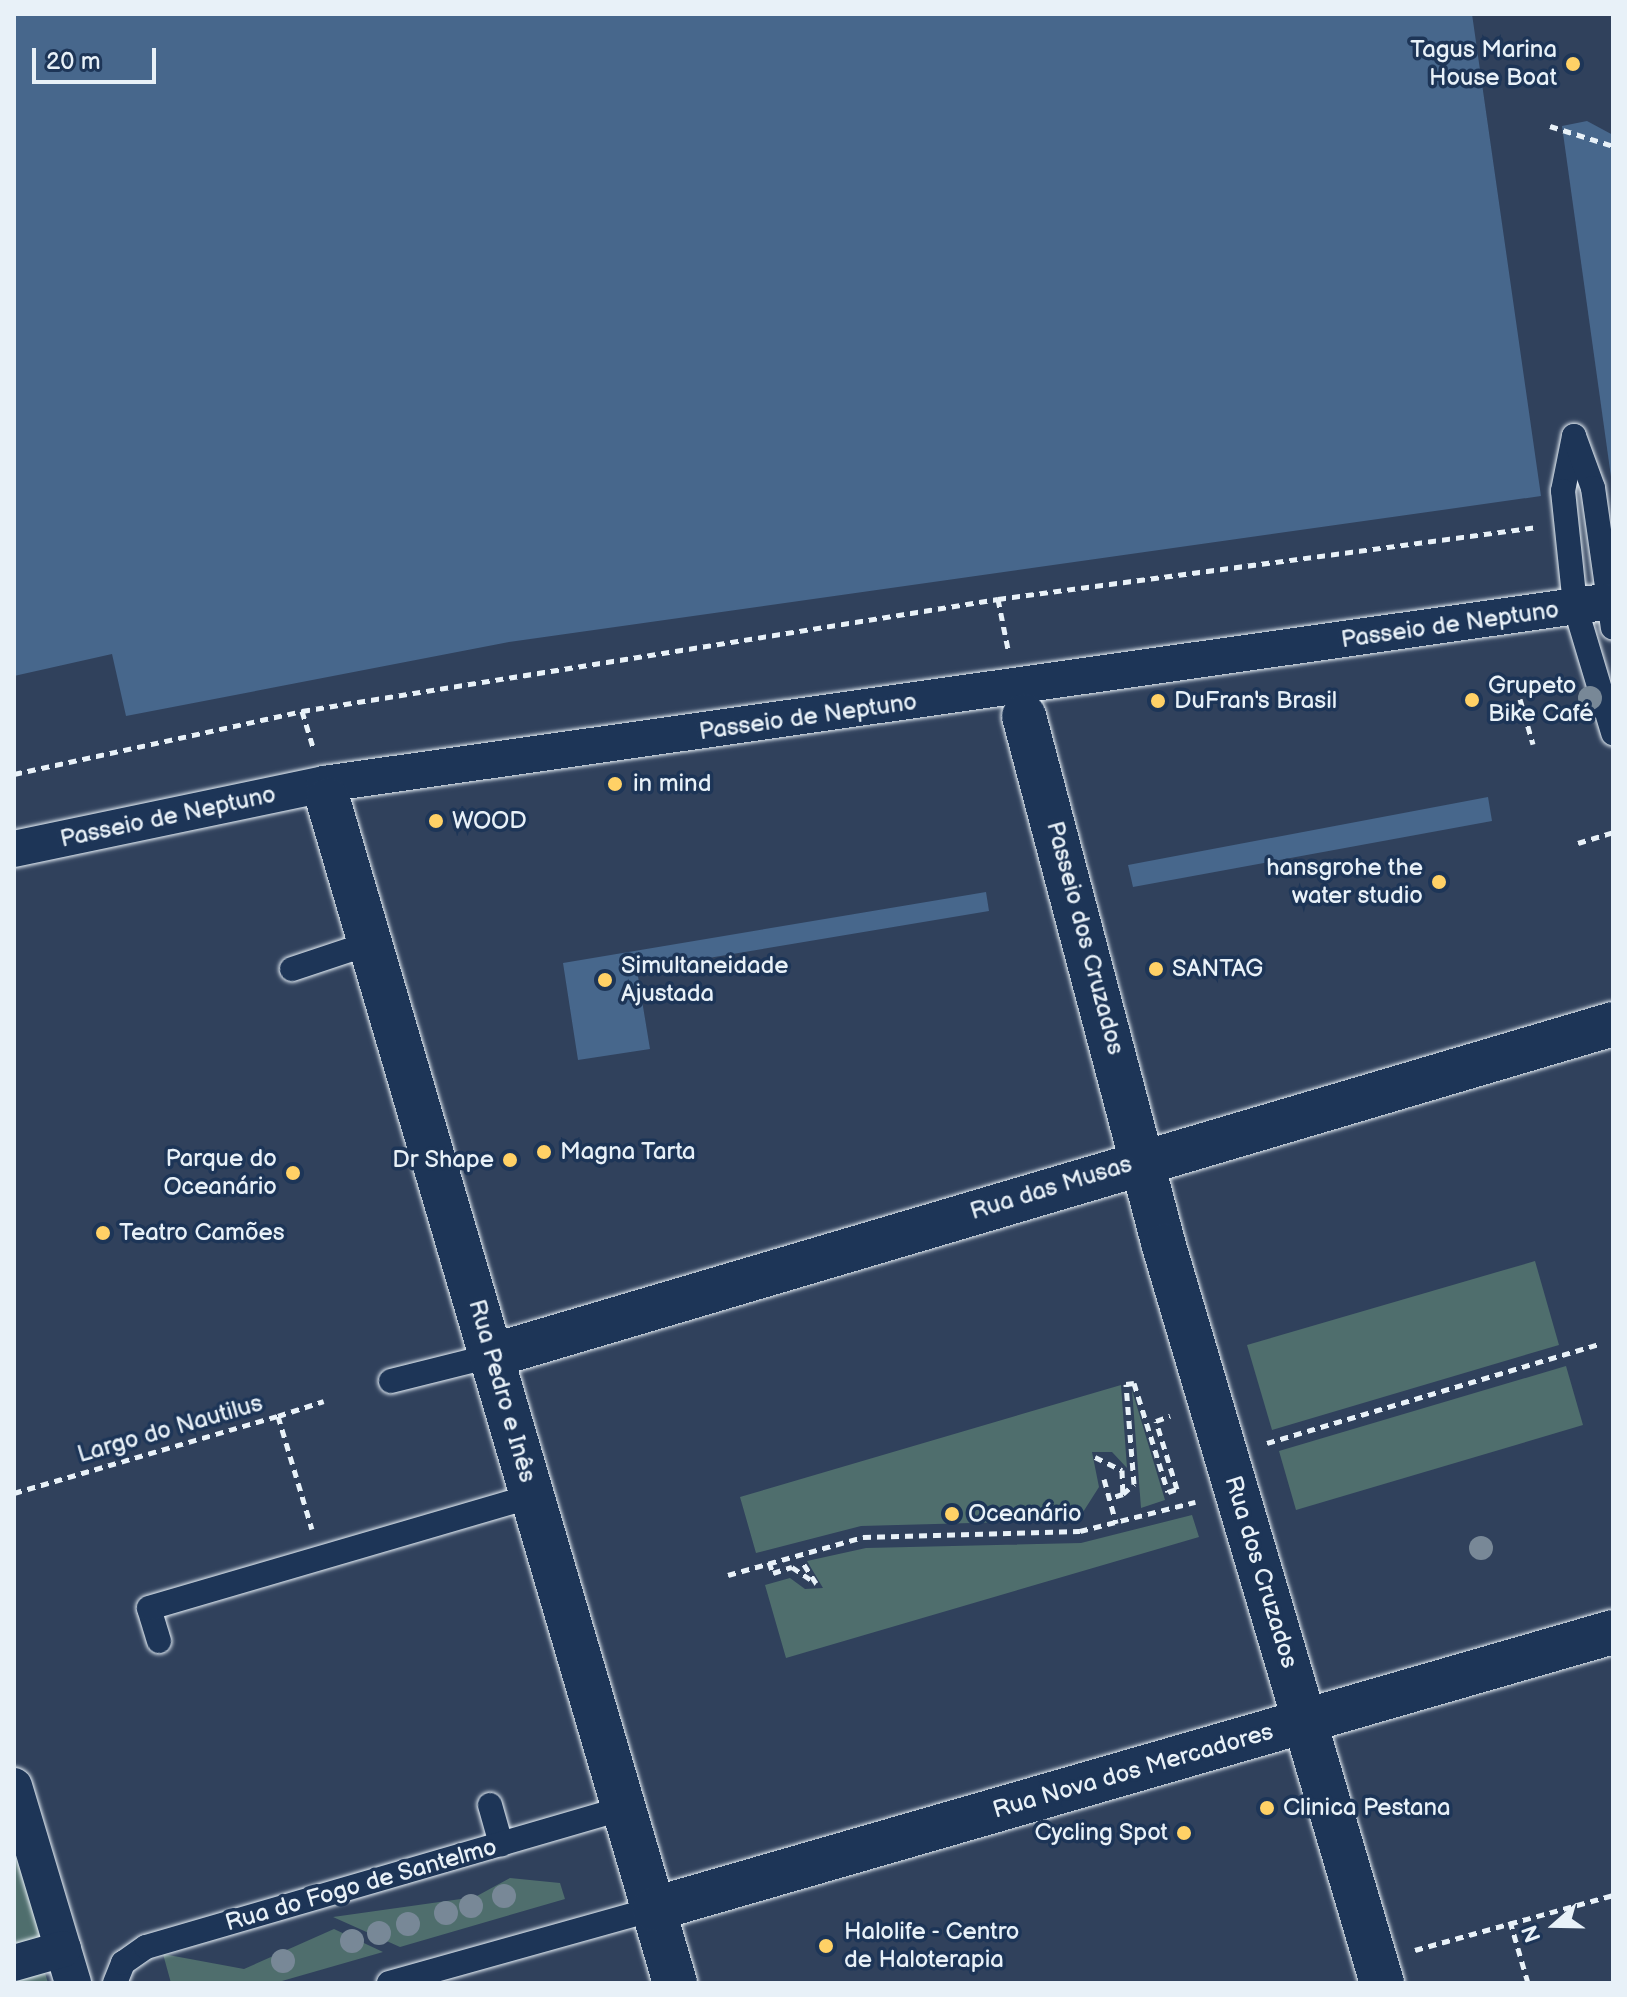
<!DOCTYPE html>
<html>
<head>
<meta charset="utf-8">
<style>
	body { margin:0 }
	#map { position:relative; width:1627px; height:1997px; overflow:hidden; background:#30415c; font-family:"Balsamiq Sans",sans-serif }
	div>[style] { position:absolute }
	.green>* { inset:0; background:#4f6e6d }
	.water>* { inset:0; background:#47678c }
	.path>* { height:5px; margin-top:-2.5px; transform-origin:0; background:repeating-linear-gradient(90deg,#e8f1f8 0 8px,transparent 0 14px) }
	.roads { filter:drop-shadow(0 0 2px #e8f1f8) drop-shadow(0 0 2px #e8f1f8) }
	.service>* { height:24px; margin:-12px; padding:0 12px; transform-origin:12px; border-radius:12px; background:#1d3557 }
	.pedestrian>* { height:36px; margin:-18px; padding:0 18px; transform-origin:18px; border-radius:18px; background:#1d3557 }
	.minor>* { height:44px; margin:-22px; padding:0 22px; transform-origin:22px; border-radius:22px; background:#1d3557 }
	.trees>* { width:24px; height:24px; margin:-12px; border-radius:50%; background:#788897 }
	.dots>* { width:22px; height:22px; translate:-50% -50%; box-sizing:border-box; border:4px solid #1d3557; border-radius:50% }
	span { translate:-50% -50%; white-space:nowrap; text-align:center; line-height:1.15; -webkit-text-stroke:7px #1d3557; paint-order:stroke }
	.poi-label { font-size:24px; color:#e8f1f8 }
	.right { translate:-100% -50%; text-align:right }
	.left { translate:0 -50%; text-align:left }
	.street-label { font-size:24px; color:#e8f1f8 }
	.frame { position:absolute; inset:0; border:16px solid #e8f1f8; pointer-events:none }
	.north { position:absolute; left:1515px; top:1885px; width:80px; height:80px; -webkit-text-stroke:6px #1d3557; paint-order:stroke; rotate:250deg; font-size:22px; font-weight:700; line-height:32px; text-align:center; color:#e8f1f8 }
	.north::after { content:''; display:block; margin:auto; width:28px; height:36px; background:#e8f1f8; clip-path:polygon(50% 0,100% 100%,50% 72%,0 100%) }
	.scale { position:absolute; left:32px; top:48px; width:124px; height:36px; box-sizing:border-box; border:4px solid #e8f1f8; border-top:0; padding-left:10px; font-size:24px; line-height:28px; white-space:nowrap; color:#e8f1f8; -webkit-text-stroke:6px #1d3557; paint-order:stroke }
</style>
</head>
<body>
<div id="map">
	<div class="green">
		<div style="clip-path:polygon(1535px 1261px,1559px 1345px,1272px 1430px,1247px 1345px)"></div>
		<div style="clip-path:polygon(1566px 1366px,1583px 1425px,1296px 1510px,1279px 1451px)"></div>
		<div style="clip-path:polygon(1121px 1385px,1127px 1468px,1112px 1452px,1092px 1452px,1099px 1487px,1078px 1520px,861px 1526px,756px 1553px,740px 1497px)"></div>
		<div style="clip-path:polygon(1132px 1390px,1165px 1500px,1141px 1508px)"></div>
		<div style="clip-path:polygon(1192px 1515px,1199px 1537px,786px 1658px,765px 1585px,790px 1578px,805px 1589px,823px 1588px,807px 1561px,866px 1548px,1081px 1543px)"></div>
		<div style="clip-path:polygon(14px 1786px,63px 1949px,40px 1956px,48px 1983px,14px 1983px)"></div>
		<div style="clip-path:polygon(510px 1878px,560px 1883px,565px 1899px,400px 1947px,333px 1917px,475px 1897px)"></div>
		<div style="clip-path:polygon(334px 1929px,383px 1952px,275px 1983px,171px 1983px,163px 1954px,244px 1969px)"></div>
	</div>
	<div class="water">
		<div style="clip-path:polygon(14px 14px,1472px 14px,1541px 496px,509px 642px,126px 716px,112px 654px,14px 676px)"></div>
		<div style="clip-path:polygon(1587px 121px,1613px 135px,1613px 491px,1562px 126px)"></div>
		<div style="clip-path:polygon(1488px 797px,1492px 821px,1133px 887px,1128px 865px)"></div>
		<div style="clip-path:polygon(986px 892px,989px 911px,637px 970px,650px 1049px,578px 1060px,563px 963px)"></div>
	</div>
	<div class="path">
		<div style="left:1550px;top:126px;width:66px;rotate:17.6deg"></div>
		<div style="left:998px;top:599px;width:51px;rotate:78.7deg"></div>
		<div style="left:1520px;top:699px;width:47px;rotate:73.9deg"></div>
		<div style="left:302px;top:711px;width:39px;rotate:73deg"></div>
		<div style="left:14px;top:774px;width:295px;rotate:-12.3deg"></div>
		<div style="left:302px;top:711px;width:705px;rotate:-9.14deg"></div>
		<div style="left:998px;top:599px;width:544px;rotate:-7.61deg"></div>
		<div style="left:1578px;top:843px;width:37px;rotate:-17deg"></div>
		<div style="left:278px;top:1416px;width:48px;rotate:-18.1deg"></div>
		<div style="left:1267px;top:1443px;width:347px;rotate:-16.6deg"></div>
		<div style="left:1095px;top:1457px;width:30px;rotate:26deg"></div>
		<div style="left:1122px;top:1470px;width:24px;rotate:88deg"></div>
		<div style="left:1123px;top:1494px;width:14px;rotate:163deg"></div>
		<div style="left:1104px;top:1479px;width:46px;rotate:74.7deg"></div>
		<div style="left:14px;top:1493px;width:275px;rotate:-16.3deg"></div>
		<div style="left:278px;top:1416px;width:118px;rotate:73.3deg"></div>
		<div style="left:1123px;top:1494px;width:15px;rotate:-42deg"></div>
		<div style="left:1134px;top:1484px;width:100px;rotate:-94.6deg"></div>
		<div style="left:1126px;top:1384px;width:8px;rotate:-7deg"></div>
		<div style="left:1134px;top:1383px;width:114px;rotate:72.7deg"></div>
		<div style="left:1168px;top:1492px;width:9px;rotate:-18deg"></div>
		<div style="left:1177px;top:1489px;width:71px;rotate:-107.2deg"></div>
		<div style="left:1156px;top:1421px;width:15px;rotate:-20deg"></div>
		<div style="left:769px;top:1562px;width:12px;rotate:70deg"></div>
		<div style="left:773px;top:1573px;width:20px;rotate:-18deg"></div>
		<div style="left:792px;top:1567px;width:29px;rotate:34deg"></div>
		<div style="left:816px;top:1583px;width:27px;rotate:-123deg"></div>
		<div style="left:728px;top:1575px;width:140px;rotate:-15.7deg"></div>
		<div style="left:863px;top:1537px;width:217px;rotate:-1.6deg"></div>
		<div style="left:1080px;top:1531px;width:119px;rotate:-14.2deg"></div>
		<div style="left:1510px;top:1921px;width:65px;rotate:73.8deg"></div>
		<div style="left:1415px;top:1950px;width:205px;rotate:-15.5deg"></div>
	</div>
	<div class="roads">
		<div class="service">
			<div style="left:1574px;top:436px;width:56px;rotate:101.3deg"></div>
			<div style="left:1563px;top:491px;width:116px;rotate:84deg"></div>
			<div style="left:1575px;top:606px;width:133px;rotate:73.3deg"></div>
			<div style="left:1574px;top:436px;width:55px;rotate:69.9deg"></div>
			<div style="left:1593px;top:488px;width:141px;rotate:81.9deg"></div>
			<div style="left:292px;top:969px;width:82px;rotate:-18.4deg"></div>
			<div style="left:391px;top:1381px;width:103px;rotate:-14deg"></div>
			<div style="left:159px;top:1641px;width:34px;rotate:-107deg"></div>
			<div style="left:149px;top:1608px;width:399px;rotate:-16.3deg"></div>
			<div style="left:490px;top:1805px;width:41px;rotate:74.2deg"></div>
			<div style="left:115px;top:1983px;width:22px;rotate:-68deg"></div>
			<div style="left:123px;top:1963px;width:28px;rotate:-35deg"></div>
			<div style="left:146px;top:1947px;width:497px;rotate:-16.2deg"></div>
			<div style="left:389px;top:1983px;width:275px;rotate:-15.6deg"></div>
		</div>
		<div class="pedestrian">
			<div style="left:14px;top:849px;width:317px;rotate:-11.8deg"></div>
			<div style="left:324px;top:784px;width:1294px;rotate:-8.09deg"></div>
			<div style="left:14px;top:1786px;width:206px;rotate:73.3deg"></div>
			<div style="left:14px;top:1963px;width:51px;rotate:-15.9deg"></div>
		</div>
		<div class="minor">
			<div style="left:1024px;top:716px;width:548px;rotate:75.2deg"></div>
			<div style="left:1164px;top:1246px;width:769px;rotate:73.52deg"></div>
			<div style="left:328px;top:800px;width:1233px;rotate:73.65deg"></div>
			<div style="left:491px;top:1356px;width:1170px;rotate:-16.48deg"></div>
			<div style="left:654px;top:1909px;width:998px;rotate:-16.11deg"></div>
		</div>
	</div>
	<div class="trees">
		<div style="left:1590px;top:698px"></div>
		<div style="left:1481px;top:1548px"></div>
		<div style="left:504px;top:1896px"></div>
		<div style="left:471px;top:1906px"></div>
		<div style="left:446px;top:1913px"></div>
		<div style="left:408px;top:1924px"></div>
		<div style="left:379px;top:1933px"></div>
		<div style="left:352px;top:1941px"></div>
		<div style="left:283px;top:1961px"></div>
	</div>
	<div class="dots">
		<div style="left:1573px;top:64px;background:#ffd166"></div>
		<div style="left:1472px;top:700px;background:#ffd166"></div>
		<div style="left:1158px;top:701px;background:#ffd166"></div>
		<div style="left:615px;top:784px;background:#ffd166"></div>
		<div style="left:436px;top:821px;background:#ffd166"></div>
		<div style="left:1439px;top:882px;background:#ffd166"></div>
		<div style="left:1156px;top:969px;background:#ffd166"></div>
		<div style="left:605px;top:980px;background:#ffd166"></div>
		<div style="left:544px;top:1152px;background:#ffd166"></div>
		<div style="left:510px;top:1160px;background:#ffd166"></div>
		<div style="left:293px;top:1173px;background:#ffd166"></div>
		<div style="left:103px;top:1233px;background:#ffd166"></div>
		<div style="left:952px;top:1514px;background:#ffd166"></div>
		<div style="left:1267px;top:1808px;background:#ffd166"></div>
		<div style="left:1184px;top:1833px;background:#ffd166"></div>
		<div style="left:826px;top:1946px;background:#ffd166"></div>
	</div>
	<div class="poi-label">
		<span class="right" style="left:1557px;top:64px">Tagus Marina<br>House Boat</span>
		<span class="left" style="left:1488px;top:700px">Grupeto<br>Bike Café</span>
		<span class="left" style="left:1174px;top:701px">DuFran's Brasil</span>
		<span class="left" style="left:633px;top:784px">in mind</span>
		<span class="left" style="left:452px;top:821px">WOOD</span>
		<span class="right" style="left:1423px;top:882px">hansgrohe the<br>water studio</span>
		<span class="left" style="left:621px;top:980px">Simultaneidade<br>Ajustada</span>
		<span class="left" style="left:1172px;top:969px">SANTAG</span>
		<span class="left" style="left:560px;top:1152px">Magna Tarta</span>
		<span class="right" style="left:277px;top:1173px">Parque do<br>Oceanário</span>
		<span class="right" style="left:494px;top:1160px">Dr Shape</span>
		<span class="left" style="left:119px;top:1233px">Teatro Camões</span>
		<span class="left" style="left:968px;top:1514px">Oceanário</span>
		<span class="left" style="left:1283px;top:1808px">Clinica Pestana</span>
		<span class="right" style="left:1168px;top:1833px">Cycling Spot</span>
		<span class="left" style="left:844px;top:1946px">Halolife - Centro<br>de Haloterapia</span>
	</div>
	<div class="street-label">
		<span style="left:1450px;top:625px;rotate:-8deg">Passeio de Neptuno</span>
		<span style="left:808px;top:717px;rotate:-8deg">Passeio de Neptuno</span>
		<span style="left:168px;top:817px;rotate:-12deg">Passeio de Neptuno</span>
		<span style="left:1085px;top:938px;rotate:75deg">Passeio dos Cruzados</span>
		<span style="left:1051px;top:1188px;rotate:-17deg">Rua das Musas</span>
		<span style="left:502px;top:1391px;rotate:74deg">Rua Pedro e Inês</span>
		<span style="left:170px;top:1429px;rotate:-16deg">Largo do Nautilus</span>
		<span style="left:1261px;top:1572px;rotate:73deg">Rua dos Cruzados</span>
		<span style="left:1133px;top:1771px;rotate:-16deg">Rua Nova dos Mercadores</span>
		<span style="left:361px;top:1885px;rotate:-16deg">Rua do Fogo de Santelmo</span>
	</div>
	<div class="frame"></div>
	<div class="north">N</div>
	<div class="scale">20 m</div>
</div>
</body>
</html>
